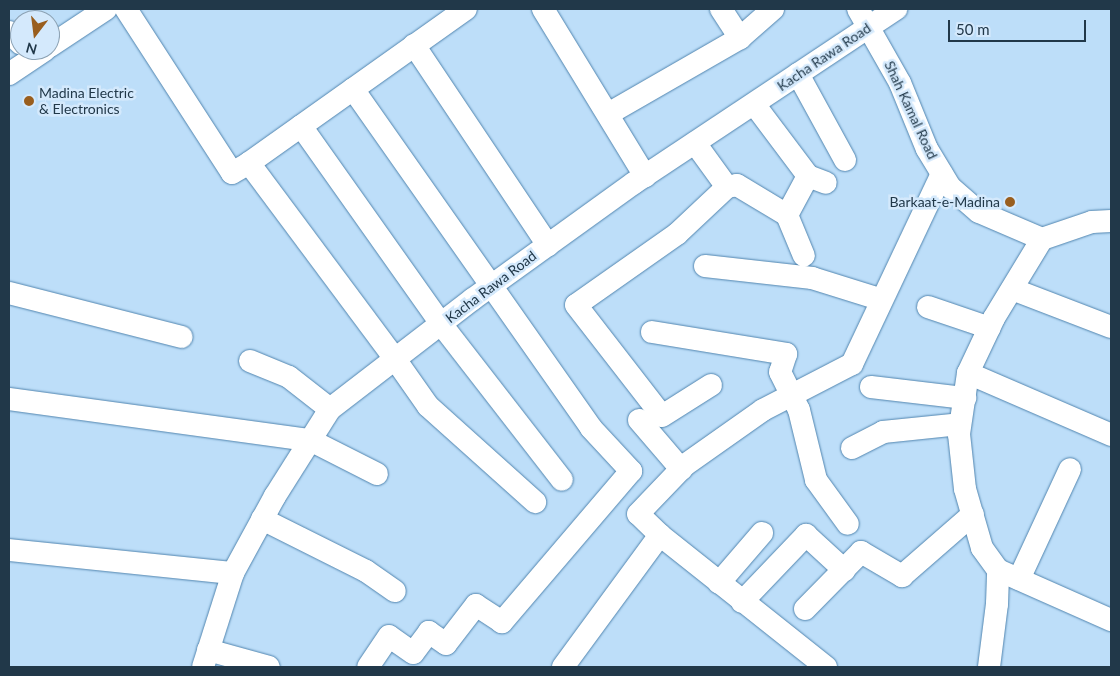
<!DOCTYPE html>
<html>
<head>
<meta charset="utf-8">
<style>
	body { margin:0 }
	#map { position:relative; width:1120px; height:676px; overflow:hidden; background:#bddef9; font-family:Lato,sans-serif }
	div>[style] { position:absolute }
	.roads { filter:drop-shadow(0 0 1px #5185af) drop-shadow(0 0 1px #5185af) }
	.minor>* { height:22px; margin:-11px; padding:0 11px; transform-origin:11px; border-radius:11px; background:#fff }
	.dots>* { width:14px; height:14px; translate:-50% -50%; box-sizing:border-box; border:2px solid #d4e9fc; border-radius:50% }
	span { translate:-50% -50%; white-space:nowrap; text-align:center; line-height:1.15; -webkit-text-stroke:5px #d4e9fc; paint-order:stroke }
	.street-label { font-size:14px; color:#213849 }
	.poi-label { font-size:14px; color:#213849 }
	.left { translate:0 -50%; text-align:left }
	.right { translate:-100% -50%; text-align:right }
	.frame { position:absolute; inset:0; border:10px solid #213849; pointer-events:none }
	.north { position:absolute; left:10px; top:10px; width:50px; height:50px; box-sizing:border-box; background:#d4e9fc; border:1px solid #8ca2b4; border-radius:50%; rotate:195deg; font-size:14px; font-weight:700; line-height:20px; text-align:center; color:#213849 }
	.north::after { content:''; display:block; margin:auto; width:18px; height:22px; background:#995e1e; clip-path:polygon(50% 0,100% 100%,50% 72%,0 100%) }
	.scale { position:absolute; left:948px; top:20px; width:138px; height:22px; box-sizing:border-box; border:2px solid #213849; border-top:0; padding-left:6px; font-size:15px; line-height:18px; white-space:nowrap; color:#213849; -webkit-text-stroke:4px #d4e9fc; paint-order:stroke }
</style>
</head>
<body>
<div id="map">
	<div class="roads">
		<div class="minor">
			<div style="left:126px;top:9px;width:195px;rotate:57.1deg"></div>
			<div style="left:232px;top:173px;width:20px;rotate:-30deg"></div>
			<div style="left:249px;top:163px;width:244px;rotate:53.3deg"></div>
			<div style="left:395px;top:359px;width:57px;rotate:54.9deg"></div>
			<div style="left:428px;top:406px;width:144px;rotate:41.9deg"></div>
			<div style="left:543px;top:9px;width:196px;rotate:58.6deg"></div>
			<div style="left:721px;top:9px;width:35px;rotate:57deg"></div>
			<div style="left:858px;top:9px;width:85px;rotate:60.4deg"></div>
			<div style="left:900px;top:83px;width:71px;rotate:67.8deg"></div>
			<div style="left:927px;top:149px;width:44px;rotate:58.8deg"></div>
			<div style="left:950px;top:187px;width:38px;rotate:41deg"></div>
			<div style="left:979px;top:212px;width:69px;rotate:23.2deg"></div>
			<div style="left:1042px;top:239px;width:53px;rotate:-18.8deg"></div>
			<div style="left:1092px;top:222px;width:19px;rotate:-3deg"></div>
			<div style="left:9px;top:32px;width:16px;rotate:45deg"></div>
			<div style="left:414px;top:45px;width:241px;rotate:56.2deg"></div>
			<div style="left:50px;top:46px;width:67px;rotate:-33.5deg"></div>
			<div style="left:9px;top:74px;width:43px;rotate:-33.7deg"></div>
			<div style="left:798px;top:74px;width:98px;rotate:61.3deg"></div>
			<div style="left:353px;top:89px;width:414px;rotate:54.9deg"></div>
			<div style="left:591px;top:428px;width:59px;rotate:47.1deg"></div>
			<div style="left:631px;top:471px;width:199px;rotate:130.5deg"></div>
			<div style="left:502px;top:622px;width:31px;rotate:-147deg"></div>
			<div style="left:476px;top:605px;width:49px;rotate:127.6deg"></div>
			<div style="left:446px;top:644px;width:21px;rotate:-145deg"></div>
			<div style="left:429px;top:632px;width:26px;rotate:127deg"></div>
			<div style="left:413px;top:653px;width:29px;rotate:-145deg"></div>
			<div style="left:389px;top:636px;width:37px;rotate:124deg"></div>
			<div style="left:754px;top:104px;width:90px;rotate:53.1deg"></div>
			<div style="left:808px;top:176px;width:19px;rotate:21deg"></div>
			<div style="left:608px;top:114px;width:152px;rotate:-29.9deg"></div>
			<div style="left:740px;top:38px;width:44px;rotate:-41.3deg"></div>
			<div style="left:301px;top:126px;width:242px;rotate:54.7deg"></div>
			<div style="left:441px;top:324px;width:197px;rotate:52.2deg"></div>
			<div style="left:695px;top:143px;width:54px;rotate:54deg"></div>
			<div style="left:727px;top:187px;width:69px;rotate:136.8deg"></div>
			<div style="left:677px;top:234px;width:123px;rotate:144.9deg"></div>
			<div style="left:576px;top:305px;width:140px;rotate:52.2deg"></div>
			<div style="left:662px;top:416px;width:58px;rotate:-32.3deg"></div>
			<div style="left:249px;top:163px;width:266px;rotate:-35.4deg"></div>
			<div style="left:727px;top:187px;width:10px;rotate:-11deg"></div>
			<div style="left:737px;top:185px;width:58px;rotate:31deg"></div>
			<div style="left:787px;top:215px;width:44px;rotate:-61.7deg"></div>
			<div style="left:787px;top:215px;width:44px;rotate:67.5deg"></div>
			<div style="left:1042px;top:239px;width:92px;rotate:121.3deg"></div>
			<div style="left:994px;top:318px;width:61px;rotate:115.3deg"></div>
			<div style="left:968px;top:373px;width:62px;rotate:98.4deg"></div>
			<div style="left:959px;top:434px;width:55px;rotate:83.8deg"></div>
			<div style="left:965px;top:489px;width:61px;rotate:73.9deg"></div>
			<div style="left:982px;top:548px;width:27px;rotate:54deg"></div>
			<div style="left:998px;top:570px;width:124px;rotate:23.9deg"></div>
			<div style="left:705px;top:266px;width:108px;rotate:6.4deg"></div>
			<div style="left:812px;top:278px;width:73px;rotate:17.4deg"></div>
			<div style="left:1012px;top:289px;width:106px;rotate:21deg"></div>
			<div style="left:9px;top:293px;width:178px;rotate:14.3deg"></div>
			<div style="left:928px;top:307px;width:65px;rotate:18.7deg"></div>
			<div style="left:652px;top:332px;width:136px;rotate:9.3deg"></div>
			<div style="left:786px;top:354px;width:19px;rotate:108deg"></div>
			<div style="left:780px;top:372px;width:42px;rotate:63.4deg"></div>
			<div style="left:799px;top:410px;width:72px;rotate:76.3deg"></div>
			<div style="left:816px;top:480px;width:54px;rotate:54deg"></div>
			<div style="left:250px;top:361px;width:42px;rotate:22.3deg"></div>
			<div style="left:289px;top:377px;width:52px;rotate:38deg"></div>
			<div style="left:968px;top:373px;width:156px;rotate:23.4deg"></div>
			<div style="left:871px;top:387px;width:95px;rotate:6.7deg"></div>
			<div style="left:9px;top:399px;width:304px;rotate:7.8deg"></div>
			<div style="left:310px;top:440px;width:75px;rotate:26.9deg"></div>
			<div style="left:639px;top:420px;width:65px;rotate:49.4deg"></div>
			<div style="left:852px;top:448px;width:35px;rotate:-27deg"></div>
			<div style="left:883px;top:432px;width:77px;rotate:-5.9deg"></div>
			<div style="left:262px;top:519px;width:116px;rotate:26.6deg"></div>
			<div style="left:366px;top:571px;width:35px;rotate:35deg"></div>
			<div style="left:9px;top:550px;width:225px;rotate:5.9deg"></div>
			<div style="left:1019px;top:579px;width:121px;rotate:-65.1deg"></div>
			<div style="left:719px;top:583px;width:66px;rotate:-49.3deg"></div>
			<div style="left:742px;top:602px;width:93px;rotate:-46.3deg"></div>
			<div style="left:806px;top:535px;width:52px;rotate:42.6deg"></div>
			<div style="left:805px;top:609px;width:80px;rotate:-45.5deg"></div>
			<div style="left:861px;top:552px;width:48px;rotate:30.3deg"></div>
			<div style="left:902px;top:576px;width:94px;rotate:-41.1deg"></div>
			<div style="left:208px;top:650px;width:63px;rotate:15.6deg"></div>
			<div style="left:203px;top:667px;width:99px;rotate:-72.3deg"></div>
			<div style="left:233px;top:573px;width:88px;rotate:-61.4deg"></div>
			<div style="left:275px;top:496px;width:103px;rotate:-57.7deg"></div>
			<div style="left:330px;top:409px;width:180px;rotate:-37.6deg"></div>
			<div style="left:473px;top:299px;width:198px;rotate:-35.8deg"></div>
			<div style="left:634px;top:183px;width:315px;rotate:-33.6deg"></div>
			<div style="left:563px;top:667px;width:164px;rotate:-53.7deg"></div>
			<div style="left:826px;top:667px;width:212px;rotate:-141.5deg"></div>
			<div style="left:660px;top:535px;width:30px;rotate:-136deg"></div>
			<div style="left:638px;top:514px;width:68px;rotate:-46.2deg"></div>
			<div style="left:685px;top:465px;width:95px;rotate:-35.2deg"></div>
			<div style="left:763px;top:410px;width:100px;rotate:-27.3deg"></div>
			<div style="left:852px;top:364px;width:210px;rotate:-64.7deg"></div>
			<div style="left:989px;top:667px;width:64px;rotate:-82.8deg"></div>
			<div style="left:997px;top:604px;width:34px;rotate:-88deg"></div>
		</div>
	</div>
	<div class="dots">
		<div style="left:29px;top:101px;background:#995e1e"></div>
		<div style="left:1010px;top:202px;background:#995e1e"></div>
	</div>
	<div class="street-label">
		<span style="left:824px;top:57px;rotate:-34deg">Kacha Rawa Road</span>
		<span style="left:911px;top:110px;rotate:65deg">Shah Kamal Road</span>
		<span style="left:491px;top:287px;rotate:-37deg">Kacha Rawa Road</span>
	</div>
	<div class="poi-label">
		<span class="left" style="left:39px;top:101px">Madina Electric<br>&amp; Electronics</span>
		<span class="right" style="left:1000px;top:202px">Barkaat-e-Madina</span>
	</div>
	<div class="frame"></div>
	<div class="north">N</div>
	<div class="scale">50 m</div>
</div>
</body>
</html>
